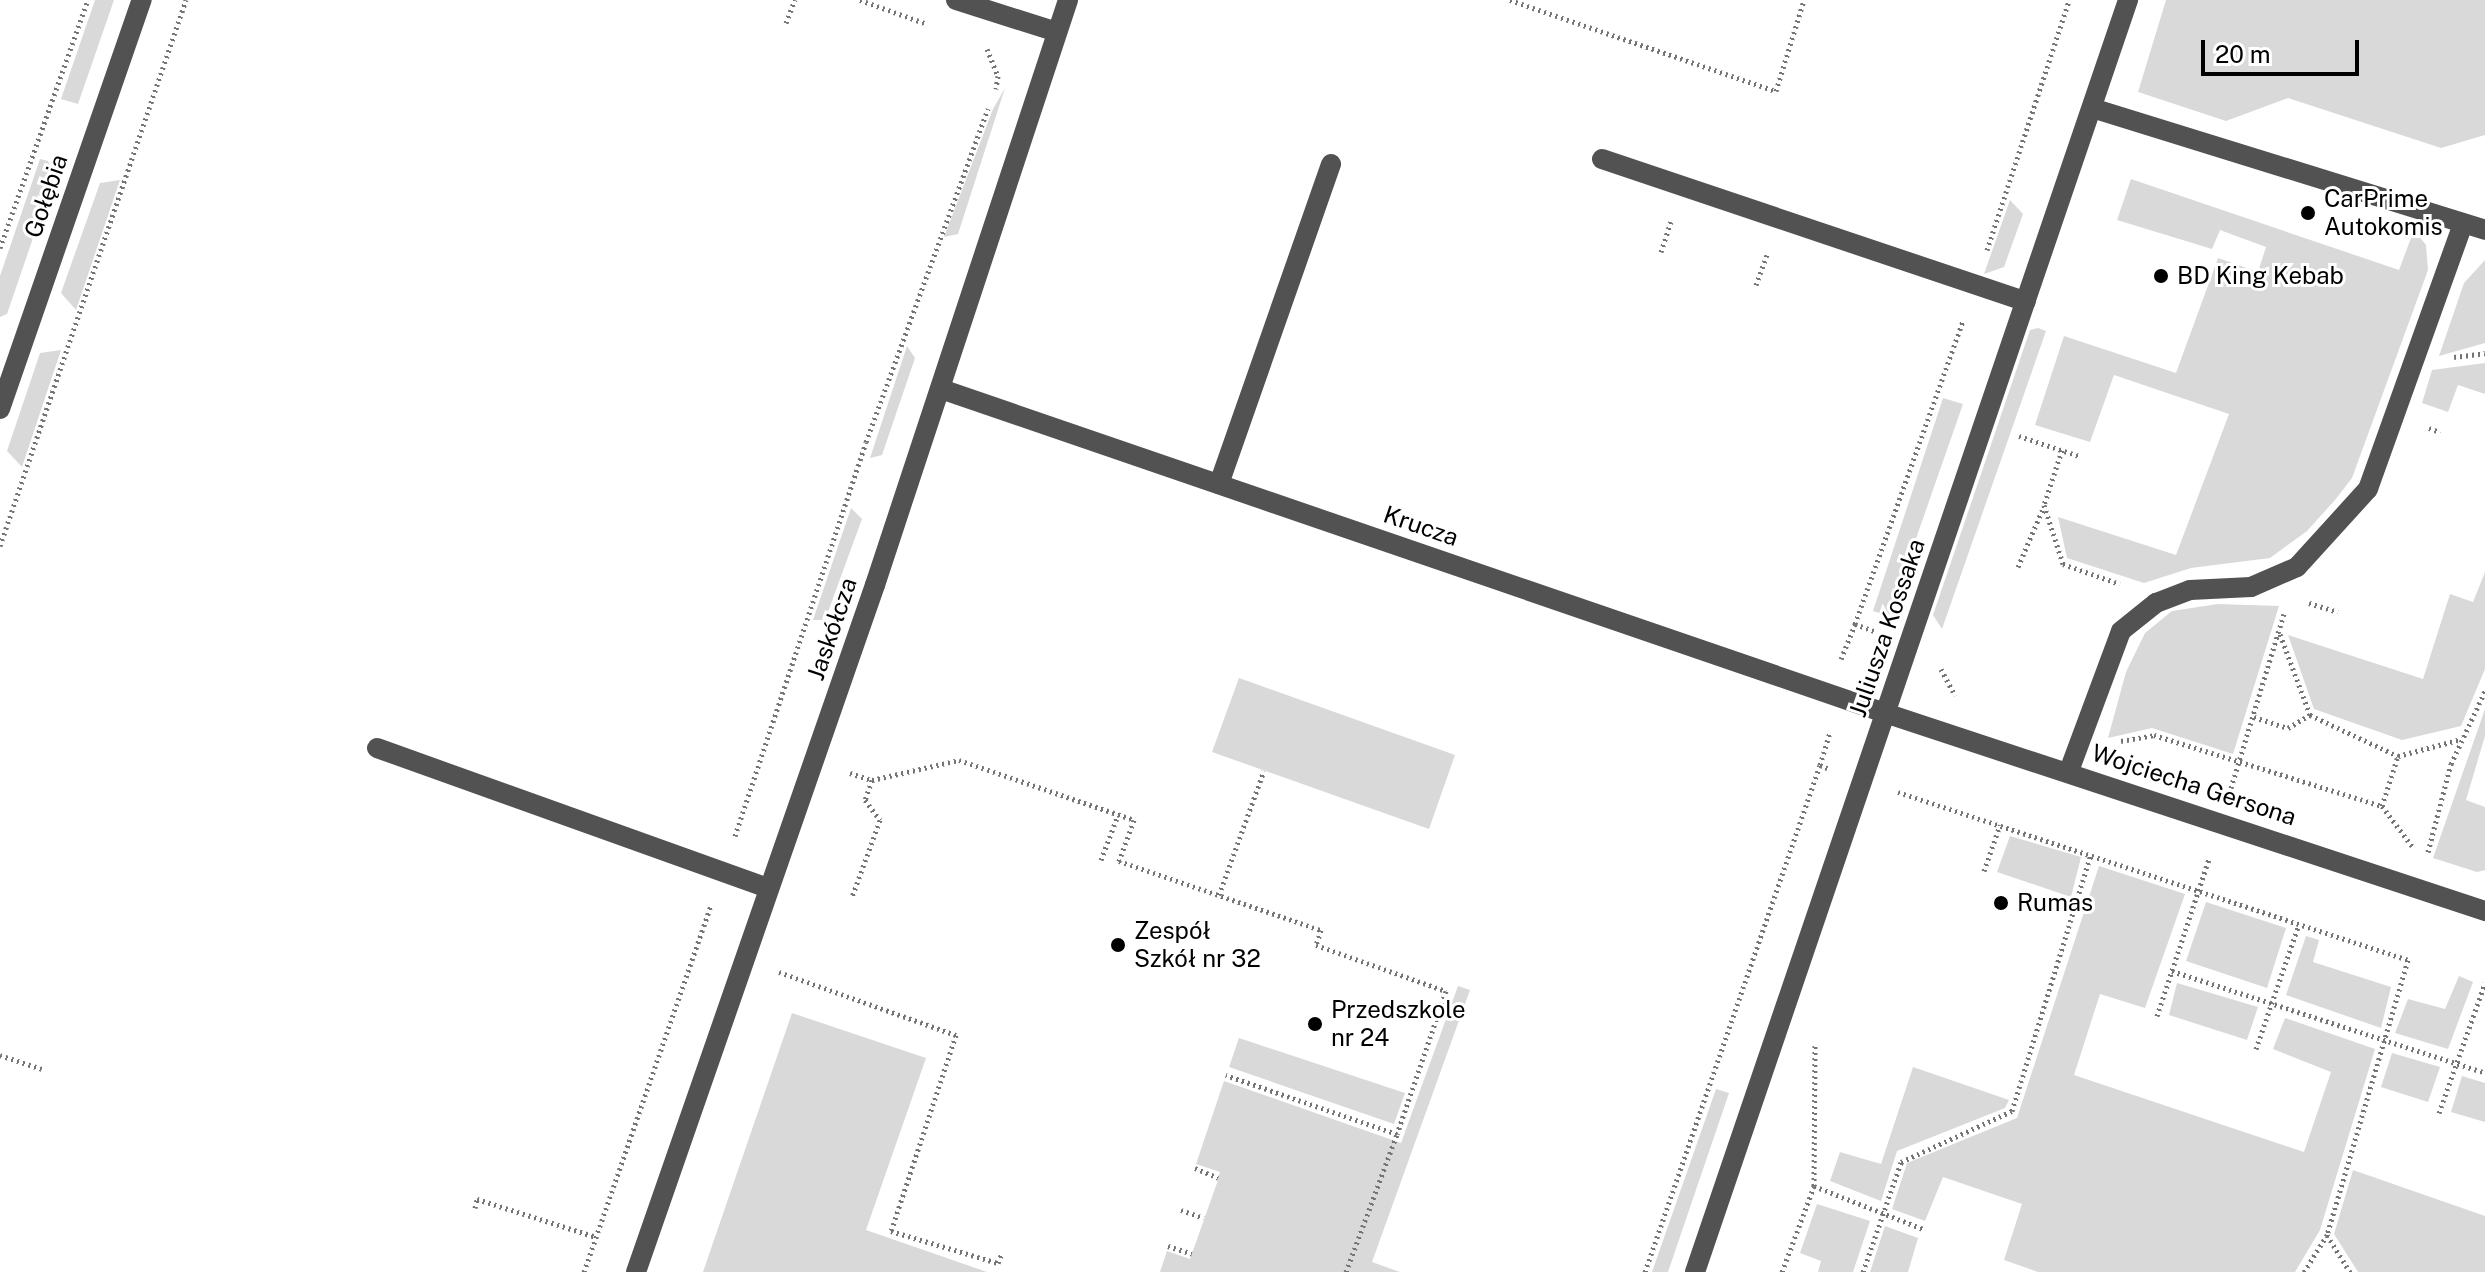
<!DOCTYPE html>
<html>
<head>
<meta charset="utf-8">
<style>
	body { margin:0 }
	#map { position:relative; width:2485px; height:1272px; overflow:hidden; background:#fff; font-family:"Public Sans",sans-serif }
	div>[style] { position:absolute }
	.green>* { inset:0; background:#d9d9d9 }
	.path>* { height:5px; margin-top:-2.5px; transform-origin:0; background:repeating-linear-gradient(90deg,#747474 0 2px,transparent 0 6px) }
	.minor>* { height:20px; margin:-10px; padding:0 10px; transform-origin:10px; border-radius:10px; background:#525252 }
	.dots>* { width:22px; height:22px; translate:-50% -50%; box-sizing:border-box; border:4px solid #fff; border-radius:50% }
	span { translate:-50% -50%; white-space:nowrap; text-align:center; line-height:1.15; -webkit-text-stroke:6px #fff; paint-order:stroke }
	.street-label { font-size:24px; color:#000 }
	.poi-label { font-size:24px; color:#000 }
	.left { translate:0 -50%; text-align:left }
	.scale { position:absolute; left:2201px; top:40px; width:158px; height:36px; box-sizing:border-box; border:4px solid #000; border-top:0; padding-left:10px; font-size:24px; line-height:28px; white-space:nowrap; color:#000; -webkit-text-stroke:6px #fff; paint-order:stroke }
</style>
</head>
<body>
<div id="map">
	<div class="green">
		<div style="clip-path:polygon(95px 0,114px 0,78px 104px,61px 99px)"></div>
		<div style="clip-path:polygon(2166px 0,2485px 0,2485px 135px,2441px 148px,2288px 98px,2226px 121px,2138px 92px)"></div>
		<div style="clip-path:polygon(1005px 88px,958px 234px,944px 237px,993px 109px)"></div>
		<div style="clip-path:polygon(40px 159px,48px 161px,55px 174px,7px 314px,0 317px,0 276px)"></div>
		<div style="clip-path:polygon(2131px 179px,2399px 270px,2414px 230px,2426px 245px,2428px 270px,2352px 478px,2335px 500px,2307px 531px,2270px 558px,2191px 568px,2144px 583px,2067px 558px,2058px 517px,2176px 555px,2229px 414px,2114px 375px,2090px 442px,2035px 425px,2064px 336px,2176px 373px,2218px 258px,2258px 272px,2266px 247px,2220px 230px,2212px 249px,2117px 220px)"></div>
		<div style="clip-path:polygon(120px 180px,76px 310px,61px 293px,100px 183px)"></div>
		<div style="clip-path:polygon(2010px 200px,2023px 214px,2004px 267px,1984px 274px)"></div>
		<div style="clip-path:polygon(2485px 260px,2485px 343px,2439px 356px,2464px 283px)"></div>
		<div style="clip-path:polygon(2038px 328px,2046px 331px,1942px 629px,1933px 615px,2030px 330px)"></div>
		<div style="clip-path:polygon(907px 346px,915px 358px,882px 455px,870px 458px)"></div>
		<div style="clip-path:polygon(61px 350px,22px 467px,7px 451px,40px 353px)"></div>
		<div style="clip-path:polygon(2485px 363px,2485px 394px,2458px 385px,2448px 412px,2422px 403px,2432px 370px)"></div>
		<div style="clip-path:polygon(1943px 398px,1963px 404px,1889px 616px,1873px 611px)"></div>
		<div style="clip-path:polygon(851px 508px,862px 519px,825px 620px,813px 620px)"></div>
		<div style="clip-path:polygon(2485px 572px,2485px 669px,2461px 726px,2402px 740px,2314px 709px,2288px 635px,2423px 679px,2450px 594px,2473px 602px)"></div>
		<div style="clip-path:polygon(2218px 604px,2279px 606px,2233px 754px,2152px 728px,2108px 738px,2126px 672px,2145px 633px,2172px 611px)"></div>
		<div style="clip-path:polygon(1239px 678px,1455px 755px,1429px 829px,1212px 752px)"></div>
		<div style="clip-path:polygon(2485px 709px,2485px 736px,2466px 800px,2485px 807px,2485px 870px,2477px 872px,2433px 858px)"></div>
		<div style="clip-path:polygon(2010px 836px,2081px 857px,2071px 897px,1997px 872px)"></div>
		<div style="clip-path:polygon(2099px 866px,2185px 894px,2145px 1008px,2100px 994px,2074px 1075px,2304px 1152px,2331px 1072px,2273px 1049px,2285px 1018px,2375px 1049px,2320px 1230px,2295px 1272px,2038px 1272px,2004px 1260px,2022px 1204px,1943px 1177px,1925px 1221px,1892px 1209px,1907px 1163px,2017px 1118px)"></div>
		<div style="clip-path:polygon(2206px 902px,2286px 928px,2267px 988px,2186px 961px)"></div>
		<div style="clip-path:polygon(2306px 936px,2319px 940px,2313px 962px,2391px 987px,2381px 1028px,2286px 995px)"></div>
		<div style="clip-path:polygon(2459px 976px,2473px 982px,2448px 1049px,2395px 1033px,2408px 999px,2445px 1009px)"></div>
		<div style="clip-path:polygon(2177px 983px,2258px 1007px,2247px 1040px,2169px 1015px)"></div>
		<div style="clip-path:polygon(1458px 986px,1470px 990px,1372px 1262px,1400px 1272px,1160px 1272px,1167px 1251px,1190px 1259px,1217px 1183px,1220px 1172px,1196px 1164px,1224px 1081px,1401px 1143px)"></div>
		<div style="clip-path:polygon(792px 1013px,926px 1058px,866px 1230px,987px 1272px,703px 1272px)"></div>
		<div style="clip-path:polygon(1239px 1038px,1405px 1093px,1394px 1124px,1229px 1067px)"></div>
		<div style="clip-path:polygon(2392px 1053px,2440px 1067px,2428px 1102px,2381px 1087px)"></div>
		<div style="clip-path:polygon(1913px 1067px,2009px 1100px,2005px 1108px,1897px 1151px,1881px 1201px,1830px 1181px,1840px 1152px,1881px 1164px)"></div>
		<div style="clip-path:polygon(2462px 1076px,2485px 1083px,2485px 1122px,2451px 1112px)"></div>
		<div style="clip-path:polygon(1716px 1089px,1729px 1093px,1668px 1272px,1652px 1272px)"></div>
		<div style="clip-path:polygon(2353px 1170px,2485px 1216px,2485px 1272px,2358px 1272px,2334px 1234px)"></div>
		<div style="clip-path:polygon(1817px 1204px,1870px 1221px,1853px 1272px,1818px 1272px,1821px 1261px,1800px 1253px)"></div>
		<div style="clip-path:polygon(1885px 1226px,1918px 1238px,1908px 1272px,1870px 1272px)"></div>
	</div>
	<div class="path">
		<div style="left:860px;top:0;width:71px;rotate:19.7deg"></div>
		<div style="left:1510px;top:0;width:281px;rotate:18.9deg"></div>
		<div style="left:1776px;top:91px;width:95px;rotate:-72.9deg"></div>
		<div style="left:786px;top:23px;width:25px;rotate:-69deg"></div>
		<div style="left:987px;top:49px;width:29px;rotate:68deg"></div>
		<div style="left:998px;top:76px;width:13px;rotate:99deg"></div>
		<div style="left:0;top:248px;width:263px;rotate:-70.5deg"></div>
		<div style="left:1987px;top:250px;width:263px;rotate:-71.8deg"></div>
		<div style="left:1661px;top:252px;width:32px;rotate:-72deg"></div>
		<div style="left:1756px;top:285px;width:32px;rotate:-70deg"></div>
		<div style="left:2454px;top:357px;width:31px;rotate:-7deg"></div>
		<div style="left:2429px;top:428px;width:12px;rotate:20deg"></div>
		<div style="left:2019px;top:436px;width:63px;rotate:18.4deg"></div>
		<div style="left:2062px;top:450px;width:58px;rotate:108.1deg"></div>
		<div style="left:2044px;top:505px;width:62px;rotate:72.1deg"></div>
		<div style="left:2063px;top:564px;width:60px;rotate:19.3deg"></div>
		<div style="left:0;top:546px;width:577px;rotate:-71.19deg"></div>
		<div style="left:2018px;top:567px;width:66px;rotate:-66.9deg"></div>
		<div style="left:2309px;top:603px;width:30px;rotate:17deg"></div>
		<div style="left:1855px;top:624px;width:323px;rotate:-70.4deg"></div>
		<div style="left:1841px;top:659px;width:38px;rotate:-68deg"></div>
		<div style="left:1855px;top:624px;width:20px;rotate:20deg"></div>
		<div style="left:1941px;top:669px;width:30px;rotate:62deg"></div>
		<div style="left:2310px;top:715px;width:97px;rotate:25deg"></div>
		<div style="left:2254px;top:717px;width:36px;rotate:18deg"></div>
		<div style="left:2288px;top:728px;width:26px;rotate:-31deg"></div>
		<div style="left:2310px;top:715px;width:90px;rotate:-110.3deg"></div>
		<div style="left:2121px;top:741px;width:34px;rotate:-10deg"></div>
		<div style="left:2154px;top:735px;width:239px;rotate:17.3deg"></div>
		<div style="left:2382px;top:806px;width:50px;rotate:53.1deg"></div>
		<div style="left:1820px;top:765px;width:34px;rotate:-73deg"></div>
		<div style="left:850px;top:773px;width:23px;rotate:18deg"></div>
		<div style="left:872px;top:780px;width:21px;rotate:109deg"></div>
		<div style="left:865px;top:800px;width:25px;rotate:53deg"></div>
		<div style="left:880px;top:820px;width:82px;rotate:110deg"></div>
		<div style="left:872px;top:780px;width:89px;rotate:-12.9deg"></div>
		<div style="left:959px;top:760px;width:185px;rotate:18.9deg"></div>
		<div style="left:1134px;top:820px;width:44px;rotate:110.1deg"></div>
		<div style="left:1119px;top:861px;width:213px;rotate:18.9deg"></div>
		<div style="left:1321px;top:930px;width:16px;rotate:108deg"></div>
		<div style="left:1316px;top:945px;width:138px;rotate:19.5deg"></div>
		<div style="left:1446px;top:991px;width:151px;rotate:108.9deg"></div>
		<div style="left:1397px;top:1134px;width:181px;rotate:-161deg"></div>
		<div style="left:2231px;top:788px;width:182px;rotate:-73.1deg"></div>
		<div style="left:1898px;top:792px;width:537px;rotate:18.23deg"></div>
		<div style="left:2408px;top:960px;width:287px;rotate:106.4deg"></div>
		<div style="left:2327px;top:1235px;width:44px;rotate:58.1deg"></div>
		<div style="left:2382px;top:806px;width:52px;rotate:-72.3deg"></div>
		<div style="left:2398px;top:756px;width:66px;rotate:-14.9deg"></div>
		<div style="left:735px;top:836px;width:415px;rotate:-71.6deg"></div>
		<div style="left:866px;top:442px;width:355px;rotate:-69.9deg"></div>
		<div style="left:2428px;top:852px;width:91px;rotate:-75.4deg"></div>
		<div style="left:2451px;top:764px;width:81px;rotate:-65deg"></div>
		<div style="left:1101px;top:860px;width:48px;rotate:-69.3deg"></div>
		<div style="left:1984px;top:871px;width:49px;rotate:-70.8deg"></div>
		<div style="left:1219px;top:895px;width:132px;rotate:-70.1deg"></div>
		<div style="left:2172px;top:971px;width:329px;rotate:18deg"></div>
		<div style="left:779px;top:972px;width:188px;rotate:19.6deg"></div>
		<div style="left:956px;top:1035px;width:206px;rotate:108.3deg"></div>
		<div style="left:891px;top:1231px;width:112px;rotate:16.7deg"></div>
		<div style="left:998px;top:1263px;width:11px;rotate:-68deg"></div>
		<div style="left:2157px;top:1016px;width:165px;rotate:-71.7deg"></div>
		<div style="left:2256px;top:1049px;width:132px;rotate:-71deg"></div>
		<div style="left:0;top:1055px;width:44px;rotate:18.4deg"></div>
		<div style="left:2439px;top:1113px;width:138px;rotate:-70.5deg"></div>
		<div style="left:1195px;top:1168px;width:25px;rotate:23deg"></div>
		<div style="left:1814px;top:1186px;width:117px;rotate:21.5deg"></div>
		<div style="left:475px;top:1208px;width:9px;rotate:-77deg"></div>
		<div style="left:477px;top:1199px;width:125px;rotate:17.7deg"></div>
		<div style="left:1181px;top:1210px;width:24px;rotate:19deg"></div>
		<div style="left:1168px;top:1246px;width:25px;rotate:18deg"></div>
		<div style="left:584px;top:1272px;width:387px;rotate:-70.9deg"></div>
		<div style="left:1346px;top:1272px;width:147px;rotate:-69.7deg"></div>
		<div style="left:1645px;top:1272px;width:536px;rotate:-70.96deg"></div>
		<div style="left:1820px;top:765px;width:8px;rotate:23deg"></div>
		<div style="left:1782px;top:1272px;width:92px;rotate:-69.6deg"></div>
		<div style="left:1814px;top:1186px;width:143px;rotate:-89.6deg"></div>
		<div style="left:1863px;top:1272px;width:116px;rotate:-70.9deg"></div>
		<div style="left:1901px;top:1162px;width:122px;rotate:-24.7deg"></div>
		<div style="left:2012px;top:1111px;width:268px;rotate:-72.9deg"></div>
		<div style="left:2304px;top:1272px;width:44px;rotate:-58.1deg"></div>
	</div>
	<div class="minor">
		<div style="left:956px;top:0;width:106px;rotate:17.6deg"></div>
		<div style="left:2092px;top:108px;width:412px;rotate:17.2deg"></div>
		<div style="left:1602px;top:159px;width:447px;rotate:18.6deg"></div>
		<div style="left:941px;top:389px;width:998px;rotate:18.94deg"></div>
		<div style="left:1885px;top:713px;width:632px;rotate:18.26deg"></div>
		<div style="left:0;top:409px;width:433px;rotate:-70.9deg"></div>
		<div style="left:1219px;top:484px;width:339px;rotate:-70.7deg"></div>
		<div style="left:377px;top:748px;width:415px;rotate:19.7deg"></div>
		<div style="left:2069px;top:771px;width:149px;rotate:-69.6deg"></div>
		<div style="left:2121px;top:631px;width:45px;rotate:-38.7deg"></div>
		<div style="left:2156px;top:603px;width:36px;rotate:-21deg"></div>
		<div style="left:2190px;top:590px;width:61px;rotate:-2.8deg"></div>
		<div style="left:2251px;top:587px;width:50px;rotate:-23.5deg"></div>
		<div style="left:2297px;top:567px;width:105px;rotate:-47.7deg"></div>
		<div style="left:2368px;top:489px;width:282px;rotate:-70.3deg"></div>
		<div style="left:636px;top:1272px;width:727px;rotate:-70.82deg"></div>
		<div style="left:875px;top:585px;width:616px;rotate:-71.74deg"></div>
		<div style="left:1695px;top:1272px;width:1344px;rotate:-71.2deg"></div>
	</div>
	<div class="dots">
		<div style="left:2308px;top:213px;background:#000"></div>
		<div style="left:2161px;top:276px;background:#000"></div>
		<div style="left:2001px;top:903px;background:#000"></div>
		<div style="left:1118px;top:945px;background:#000"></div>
		<div style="left:1315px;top:1024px;background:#000"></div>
	</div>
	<div class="street-label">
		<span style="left:46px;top:196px;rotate:-71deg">Gołębia</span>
		<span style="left:1421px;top:526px;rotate:19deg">Krucza</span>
		<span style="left:1887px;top:628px;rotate:-71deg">Juliusza Kossaka</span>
		<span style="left:832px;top:629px;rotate:-71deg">Jaskółcza</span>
		<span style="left:2194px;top:785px;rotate:18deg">Wojciecha Gersona</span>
	</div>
	<div class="poi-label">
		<span class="left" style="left:2324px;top:213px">CarPrime<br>Autokomis</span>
		<span class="left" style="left:2177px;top:276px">BD King Kebab</span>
		<span class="left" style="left:2017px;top:903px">Rumas</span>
		<span class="left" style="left:1134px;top:945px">Zespół<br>Szkół nr 32</span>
		<span class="left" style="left:1331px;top:1024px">Przedszkole<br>nr 24</span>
	</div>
	<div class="scale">20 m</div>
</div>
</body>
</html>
